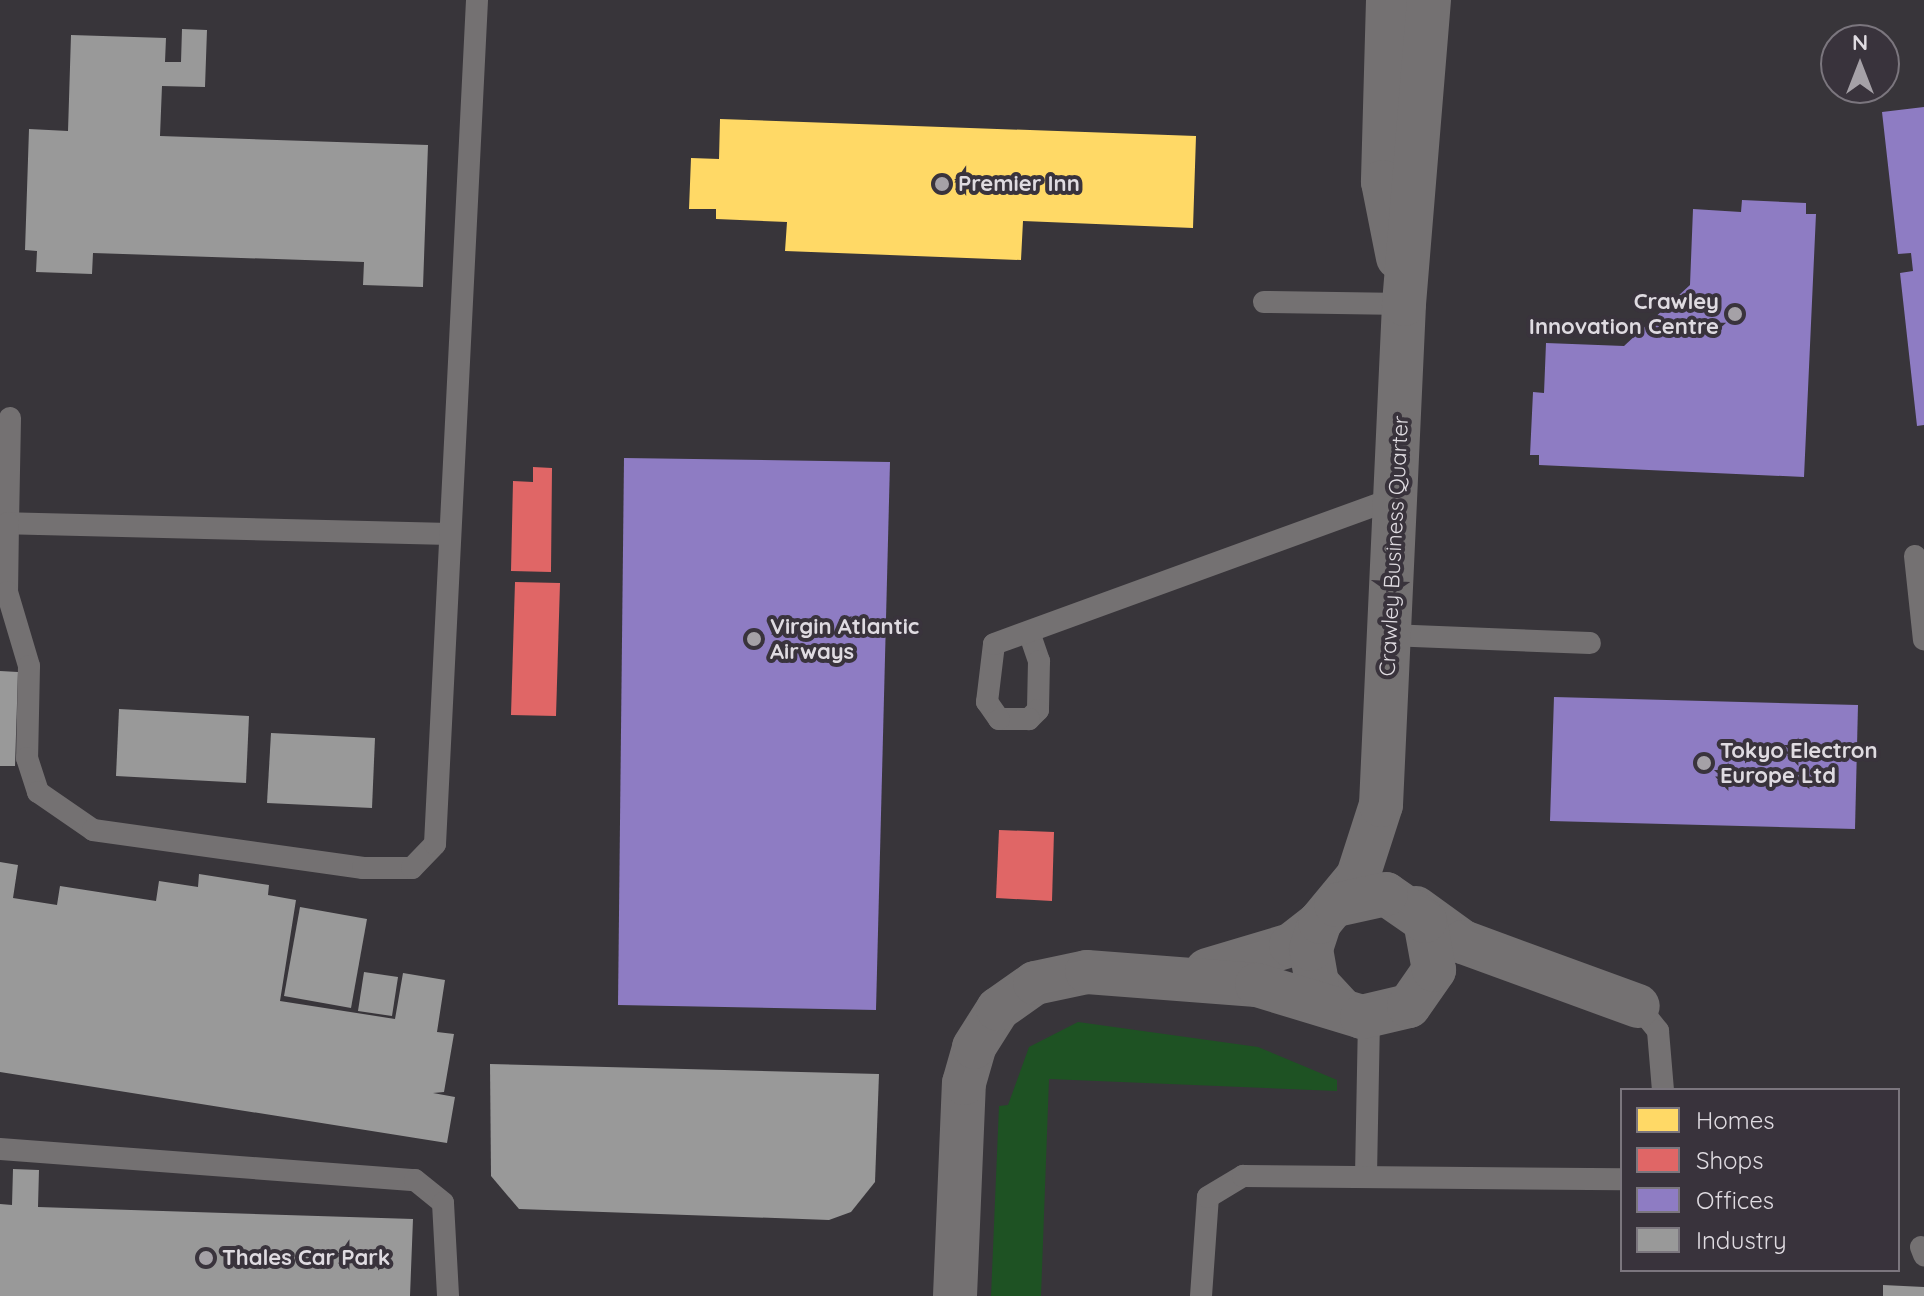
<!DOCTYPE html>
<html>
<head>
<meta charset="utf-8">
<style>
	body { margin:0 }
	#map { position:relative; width:1924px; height:1296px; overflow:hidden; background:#38353a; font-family:Quicksand,sans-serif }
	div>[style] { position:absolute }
	.green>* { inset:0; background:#1e5223 }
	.homes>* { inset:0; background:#ffd966 }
	.shops>* { inset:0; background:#e06666 }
	.offices>* { inset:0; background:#8e7cc3 }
	.industry>* { inset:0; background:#999 }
	.service>* { height:22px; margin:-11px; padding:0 11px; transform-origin:11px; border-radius:11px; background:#747172 }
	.minor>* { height:44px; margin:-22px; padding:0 22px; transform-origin:22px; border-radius:22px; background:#747172 }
	.dots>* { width:22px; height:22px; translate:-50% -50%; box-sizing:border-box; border:4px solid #39333c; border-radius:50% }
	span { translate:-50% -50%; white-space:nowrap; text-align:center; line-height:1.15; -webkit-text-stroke:8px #39333c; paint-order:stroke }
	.poi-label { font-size:22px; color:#dfdbe1; font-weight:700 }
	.left { translate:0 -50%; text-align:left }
	.right { translate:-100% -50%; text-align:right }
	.street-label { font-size:22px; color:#dfdbe1 }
	.legend { position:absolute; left:1620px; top:1088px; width:280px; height:184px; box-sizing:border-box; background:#39333c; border:2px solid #7b767e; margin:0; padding:10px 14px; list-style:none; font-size:24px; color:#dfdbe1 }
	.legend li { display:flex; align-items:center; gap:16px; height:40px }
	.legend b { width:40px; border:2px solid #7b767e }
	.north { position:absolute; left:1820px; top:24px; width:80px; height:80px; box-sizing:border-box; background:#39333c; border:2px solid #7b767e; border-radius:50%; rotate:0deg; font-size:22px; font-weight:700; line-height:32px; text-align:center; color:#dfdbe1 }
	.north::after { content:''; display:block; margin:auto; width:28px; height:36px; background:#a5a1a7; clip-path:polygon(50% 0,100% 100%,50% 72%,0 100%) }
</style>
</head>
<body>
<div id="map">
	<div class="green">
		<div style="clip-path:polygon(1078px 1022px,1258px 1047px,1337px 1080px,1337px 1091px,1049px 1079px,1041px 1296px,991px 1296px,999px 1106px,1008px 1105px,1029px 1047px)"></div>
	</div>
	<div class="homes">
		<div style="clip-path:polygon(720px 119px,1196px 136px,1193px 228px,1023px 221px,1021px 260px,785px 251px,787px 222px,716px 219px,716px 209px,689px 209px,691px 158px,719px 159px)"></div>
	</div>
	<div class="shops">
		<div style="clip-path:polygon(533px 467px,552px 468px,551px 572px,511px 571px,513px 481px,533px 482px)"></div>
		<div style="clip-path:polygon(515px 582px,560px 583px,556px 716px,511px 715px)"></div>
		<div style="clip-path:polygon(999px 830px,1054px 832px,1052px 901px,996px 898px)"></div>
	</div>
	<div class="offices">
		<div style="clip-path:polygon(1924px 107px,1924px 425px,1917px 426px,1900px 273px,1913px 271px,1911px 253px,1898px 254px,1882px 112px)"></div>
		<div style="clip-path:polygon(1742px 200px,1806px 203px,1806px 214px,1816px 214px,1804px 477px,1539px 465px,1539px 455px,1530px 455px,1533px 392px,1544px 393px,1546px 343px,1624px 346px,1690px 285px,1693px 209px,1741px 212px)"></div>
		<div style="clip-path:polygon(624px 458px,890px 462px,876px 1010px,618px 1005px)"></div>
		<div style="clip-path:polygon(1554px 697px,1858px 705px,1855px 829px,1550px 821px)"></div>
	</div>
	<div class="industry">
		<div style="clip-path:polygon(182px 29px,207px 30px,205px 87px,162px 86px,160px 136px,428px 145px,423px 287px,363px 285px,364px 262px,93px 253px,92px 274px,36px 272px,37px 251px,25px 250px,29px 129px,68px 131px,71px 35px,166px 38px,165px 62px,181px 62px)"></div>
		<div style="clip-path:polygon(0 671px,18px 672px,15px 766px,0 766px)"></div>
		<div style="clip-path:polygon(119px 709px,249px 716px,246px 783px,116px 776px)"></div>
		<div style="clip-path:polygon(271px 733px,375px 738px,372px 808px,267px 803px)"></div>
		<div style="clip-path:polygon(0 862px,18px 865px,13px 898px,57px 905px,60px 886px,156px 901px,159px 881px,198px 887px,199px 874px,269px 885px,268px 895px,296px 900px,280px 1001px,395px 1019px,403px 973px,445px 980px,437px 1032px,454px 1034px,444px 1092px,433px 1093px,455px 1097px,447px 1143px,0 1072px)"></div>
		<div style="clip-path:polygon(300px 907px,367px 919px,351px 1008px,284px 996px)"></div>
		<div style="clip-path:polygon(364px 972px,398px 977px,392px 1016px,358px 1011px)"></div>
		<div style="clip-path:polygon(490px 1064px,879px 1074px,875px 1182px,851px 1212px,829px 1220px,519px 1209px,491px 1176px)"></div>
		<div style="clip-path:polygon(13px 1169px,39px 1170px,38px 1207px,413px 1219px,410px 1296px,0 1296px,0 1204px,12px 1205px)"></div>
		<div style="clip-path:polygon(1883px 1285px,1924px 1287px,1924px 1296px,1883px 1296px)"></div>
	</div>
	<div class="service">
		<div style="left:1264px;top:302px;width:140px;rotate:0.8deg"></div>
		<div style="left:8px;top:523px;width:105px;rotate:-88.9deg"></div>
		<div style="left:450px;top:534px;width:442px;rotate:-178.6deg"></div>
		<div style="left:8px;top:523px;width:69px;rotate:90.8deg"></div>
		<div style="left:7px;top:592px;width:77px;rotate:73.4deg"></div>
		<div style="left:29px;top:666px;width:92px;rotate:91.2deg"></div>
		<div style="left:27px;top:758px;width:36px;rotate:72deg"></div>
		<div style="left:38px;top:792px;width:67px;rotate:34.6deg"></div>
		<div style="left:93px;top:830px;width:273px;rotate:8deg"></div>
		<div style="left:363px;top:868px;width:49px"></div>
		<div style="left:412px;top:868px;width:33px;rotate:-46deg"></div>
		<div style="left:435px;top:844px;width:845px;rotate:-87.15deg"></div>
		<div style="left:1915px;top:556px;width:84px;rotate:83.9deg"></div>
		<div style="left:1029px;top:632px;width:31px;rotate:71deg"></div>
		<div style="left:1039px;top:661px;width:49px;rotate:91.2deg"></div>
		<div style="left:1038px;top:710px;width:13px;rotate:135deg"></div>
		<div style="left:1029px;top:719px;width:30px;rotate:180deg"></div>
		<div style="left:999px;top:719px;width:21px;rotate:-125deg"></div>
		<div style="left:987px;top:702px;width:58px;rotate:-83.1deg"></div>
		<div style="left:994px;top:644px;width:429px;rotate:-20deg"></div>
		<div style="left:1389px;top:635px;width:201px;rotate:2.3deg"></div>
		<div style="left:1638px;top:1006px;width:32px;rotate:51deg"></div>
		<div style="left:1658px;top:1031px;width:59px;rotate:85.2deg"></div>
		<div style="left:0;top:1149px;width:416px;rotate:4.3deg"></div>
		<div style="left:415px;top:1180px;width:36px;rotate:39deg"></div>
		<div style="left:443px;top:1203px;width:93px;rotate:86.9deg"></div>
		<div style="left:1366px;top:1175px;width:157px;rotate:-88.9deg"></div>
		<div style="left:1921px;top:1247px;width:9px;rotate:69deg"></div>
		<div style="left:1201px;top:1296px;width:99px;rotate:-86deg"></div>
		<div style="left:1208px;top:1197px;width:41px;rotate:-31deg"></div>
		<div style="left:1243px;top:1176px;width:379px;rotate:0.5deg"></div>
	</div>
	<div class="minor">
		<div style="left:1388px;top:0;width:182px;rotate:91.6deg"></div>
		<div style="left:1383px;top:182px;width:77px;rotate:78.8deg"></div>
		<div style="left:1416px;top:908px;width:58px;rotate:35.9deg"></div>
		<div style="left:1463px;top:942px;width:186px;rotate:20.1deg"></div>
		<div style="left:1207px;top:970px;width:88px;rotate:-16.6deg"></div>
		<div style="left:1291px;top:945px;width:37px;rotate:-38deg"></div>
		<div style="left:1339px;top:1007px;width:33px;rotate:-133deg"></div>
		<div style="left:1317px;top:983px;width:35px;rotate:-100deg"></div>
		<div style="left:1311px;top:949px;width:28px;rotate:-72deg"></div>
		<div style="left:1320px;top:922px;width:60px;rotate:-50.4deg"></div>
		<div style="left:1358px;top:876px;width:75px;rotate:-72.1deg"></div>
		<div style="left:1381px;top:805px;width:502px;rotate:-87.37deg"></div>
		<div style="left:1404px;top:304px;width:305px;rotate:-85.3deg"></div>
		<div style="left:955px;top:1296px;width:213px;rotate:-87.6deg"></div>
		<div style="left:964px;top:1083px;width:37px;rotate:-74deg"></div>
		<div style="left:974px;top:1047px;width:45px;rotate:-57.7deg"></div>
		<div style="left:998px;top:1009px;width:45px;rotate:-35.1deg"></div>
		<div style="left:1035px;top:983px;width:53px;rotate:-11.9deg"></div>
		<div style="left:1087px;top:972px;width:170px;rotate:4.4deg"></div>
		<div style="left:1257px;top:985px;width:110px;rotate:16.9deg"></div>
		<div style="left:1362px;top:1017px;width:48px;rotate:-13.2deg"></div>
		<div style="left:1409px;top:1006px;width:44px;rotate:-55.2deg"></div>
		<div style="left:1434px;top:970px;width:50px;rotate:-100.4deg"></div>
		<div style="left:1425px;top:921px;width:47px;rotate:-145.3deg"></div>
		<div style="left:1386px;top:894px;width:51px;rotate:167.6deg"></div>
	</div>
	<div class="dots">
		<div style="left:942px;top:184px;background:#a5a1a7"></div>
		<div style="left:1735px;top:314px;background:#a5a1a7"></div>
		<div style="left:754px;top:639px;background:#a5a1a7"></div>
		<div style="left:1704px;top:763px;background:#a5a1a7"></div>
		<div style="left:206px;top:1258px;background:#a5a1a7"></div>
	</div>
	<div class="poi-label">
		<span class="left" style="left:958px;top:184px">Premier Inn</span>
		<span class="right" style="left:1719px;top:314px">Crawley<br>Innovation Centre</span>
		<span class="left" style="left:770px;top:639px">Virgin Atlantic<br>Airways</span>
		<span class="left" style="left:1720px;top:763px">Tokyo Electron<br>Europe Ltd</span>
		<span class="left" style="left:222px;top:1258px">Thales Car Park</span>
	</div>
	<div class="street-label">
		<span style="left:1394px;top:546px;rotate:-87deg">Crawley Business Quarter</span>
	</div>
	<ul class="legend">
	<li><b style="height:22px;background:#ffd966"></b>Homes</li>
	<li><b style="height:22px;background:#e06666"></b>Shops</li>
	<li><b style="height:22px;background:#8e7cc3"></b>Offices</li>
	<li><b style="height:22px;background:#999"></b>Industry</li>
	</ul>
	<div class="north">N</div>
</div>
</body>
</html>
